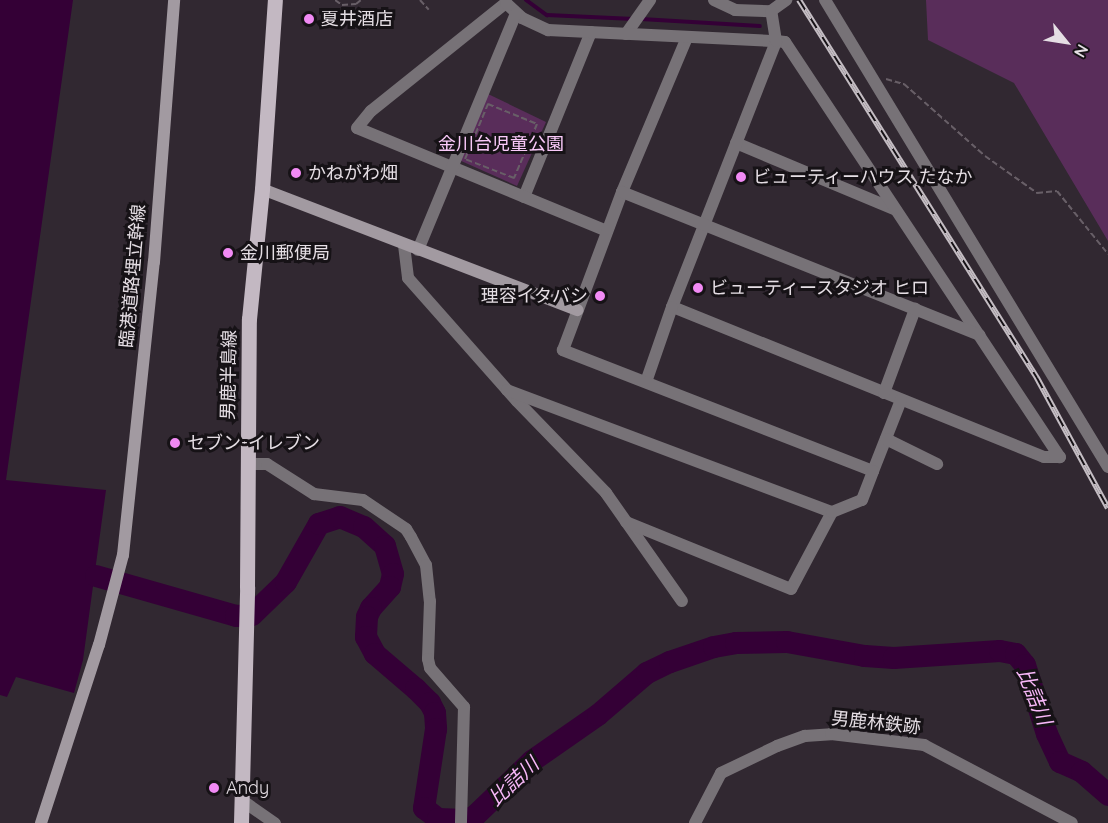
<!DOCTYPE html>
<html>
<head>
<meta charset="utf-8">
<style>
	body { margin:0 }
	#map { position:relative; width:1108px; height:823px; overflow:hidden; background:#312831; font-family:Quicksand,"Noto Sans JP",sans-serif }
	div>[style] { position:absolute }
	.green>* { inset:0; background:#592d5a }
	.water>* { inset:0; background:#340036 }
	.stream>* { height:4px; margin:-2px; padding:0 2px; transform-origin:2px; border-radius:2px; background:#340036 }
	.river>* { height:22px; margin:-11px; padding:0 11px; transform-origin:11px; border-radius:11px; background:#340036 }
	.path>* { height:2px; margin-top:-1px; transform-origin:0; background:repeating-linear-gradient(90deg,#685f67 0 6px,transparent 0 9px) }
	.street>* { height:12px; margin:-6px; padding:0 6px; transform-origin:6px; border-radius:6px; background:#777277 }
	.secondary>* { height:12px; margin:-6px; padding:0 6px; transform-origin:6px; border-radius:6px; background:#a29aa1 }
	.primary>* { height:15px; margin:-7.5px; padding:0 7.5px; transform-origin:7.5px; border-radius:7.5px; background:#c3b8c2 }
	.rail>* { height:6px; margin-top:-3px; transform-origin:0; background:repeating-linear-gradient(90deg,#161216 0 11px,#c4bdc3 0 22px); box-sizing:border-box; border-block:2px solid #c4bdc3 }
	.dots>* { width:16px; height:16px; translate:-50% -50%; box-sizing:border-box; border:3px solid #161216; border-radius:50% }
	span { translate:-50% -50%; white-space:nowrap; text-align:center; line-height:1.15; -webkit-text-stroke:6px #161216; paint-order:stroke }
	.poi-label { font-size:18px; color:#e5dee4 }
	.left { translate:0 -50%; text-align:left }
	.right { translate:-100% -50%; text-align:right }
	.park-label { font-size:18px; color:#facafa }
	.street-label { font-size:18px; color:#e5dee4 }
	.water-label { font-size:20px; color:#f8b8f9; font-style:italic }
	.north { position:absolute; left:1036px; top:12px; width:60px; height:60px; -webkit-text-stroke:4px #161216; paint-order:stroke; rotate:120deg; font-size:16px; font-weight:700; line-height:24px; text-align:center; color:#e5dee4 }
	.north::after { content:''; display:block; margin:auto; width:21px; height:27px; background:#e5dee4; clip-path:polygon(50% 0,100% 100%,50% 72%,0 100%) }
</style>
</head>
<body>
<div id="map">
	<div class="green">
		<div style="clip-path:polygon(926px 0,1108px 0,1108px 241px,1014px 83px,928px 40px)"></div>
		<div style="clip-path:polygon(488px 94px,546px 122px,517px 186px,459px 160px)"></div>
	</div>
	<div class="water">
		<div style="clip-path:polygon(0 0,73px 0,6px 480px,106px 490px,83px 660px,74px 693px,16px 677px,7px 697px,0 695px)"></div>
	</div>
	<div class="stream">
		<div style="left:526px;top:0;width:26px;rotate:36deg"></div>
		<div style="left:547px;top:15px;width:87px;rotate:2.6deg"></div>
		<div style="left:641px;top:19px;width:119px;rotate:3.4deg"></div>
	</div>
	<div class="river">
		<div style="left:96px;top:576px;width:146px;rotate:15.9deg"></div>
		<div style="left:236px;top:616px;width:16px;rotate:-4deg"></div>
		<div style="left:252px;top:615px;width:47px;rotate:-44.1deg"></div>
		<div style="left:286px;top:582px;width:67px;rotate:-60.4deg"></div>
		<div style="left:319px;top:524px;width:22px;rotate:-18deg"></div>
		<div style="left:340px;top:517px;width:26px;rotate:23deg"></div>
		<div style="left:364px;top:527px;width:28px;rotate:42deg"></div>
		<div style="left:385px;top:546px;width:29px;rotate:74deg"></div>
		<div style="left:393px;top:574px;width:13px;rotate:103deg"></div>
		<div style="left:390px;top:587px;width:28px;rotate:132deg"></div>
		<div style="left:371px;top:608px;width:10px;rotate:114deg"></div>
		<div style="left:367px;top:617px;width:20px;rotate:93deg"></div>
		<div style="left:366px;top:637px;width:19px;rotate:62deg"></div>
		<div style="left:375px;top:654px;width:54px;rotate:40.5deg"></div>
		<div style="left:416px;top:689px;width:20px;rotate:45deg"></div>
		<div style="left:430px;top:703px;width:11px;rotate:63deg"></div>
		<div style="left:435px;top:713px;width:16px;rotate:86deg"></div>
		<div style="left:436px;top:729px;width:80px;rotate:98.6deg"></div>
		<div style="left:424px;top:808px;width:18px;rotate:38deg"></div>
		<div style="left:438px;top:819px;width:28px;rotate:2deg"></div>
		<div style="left:466px;top:820px;width:10px;rotate:-24deg"></div>
		<div style="left:475px;top:816px;width:79px;rotate:-44deg"></div>
		<div style="left:532px;top:761px;width:80px;rotate:-34.9deg"></div>
		<div style="left:598px;top:715px;width:65px;rotate:-40.6deg"></div>
		<div style="left:647px;top:673px;width:25px;rotate:-26deg"></div>
		<div style="left:670px;top:662px;width:46px;rotate:-18.8deg"></div>
		<div style="left:714px;top:647px;width:22px;rotate:-10deg"></div>
		<div style="left:736px;top:643px;width:51px;rotate:-1.1deg"></div>
		<div style="left:787px;top:642px;width:79px;rotate:10.2deg"></div>
		<div style="left:865px;top:656px;width:29px;rotate:4deg"></div>
		<div style="left:894px;top:658px;width:106px;rotate:-3.8deg"></div>
		<div style="left:1000px;top:651px;width:16px;rotate:11deg"></div>
		<div style="left:1016px;top:654px;width:14px;rotate:51deg"></div>
		<div style="left:1025px;top:665px;width:72px;rotate:72.3deg"></div>
		<div style="left:1047px;top:734px;width:31px;rotate:65deg"></div>
		<div style="left:1060px;top:762px;width:24px;rotate:24deg"></div>
		<div style="left:1082px;top:772px;width:35px;rotate:41deg"></div>
	</div>
	<div class="path">
		<div style="left:335px;top:0;width:9px;rotate:36deg"></div>
		<div style="left:342px;top:5px;width:14px;rotate:-4deg"></div>
		<div style="left:356px;top:4px;width:6px;rotate:-39deg"></div>
		<div style="left:420px;top:0;width:13px;rotate:48deg"></div>
		<div style="left:886px;top:79px;width:19px;rotate:16deg"></div>
		<div style="left:904px;top:84px;width:108px;rotate:41.6deg"></div>
		<div style="left:985px;top:156px;width:64px;rotate:35.4deg"></div>
		<div style="left:1037px;top:193px;width:20px;rotate:-6deg"></div>
		<div style="left:1057px;top:191px;width:81px;rotate:51deg"></div>
		<div style="left:488px;top:104px;width:53px;rotate:22.2deg"></div>
		<div style="left:537px;top:124px;width:59px;rotate:113.1deg"></div>
		<div style="left:514px;top:178px;width:53px;rotate:-158.8deg"></div>
		<div style="left:465px;top:159px;width:60px;rotate:-67.3deg"></div>
	</div>
	<div class="street">
		<div style="left:714px;top:0;width:23px;rotate:25deg"></div>
		<div style="left:735px;top:10px;width:36px;rotate:2deg"></div>
		<div style="left:771px;top:11px;width:19px;rotate:-36deg"></div>
		<div style="left:825px;top:0;width:546px;rotate:58.78deg"></div>
		<div style="left:626px;top:34px;width:42px;rotate:-54.8deg"></div>
		<div style="left:736px;top:143px;width:173px;rotate:22.7deg"></div>
		<div style="left:622px;top:192px;width:168px;rotate:-67.2deg"></div>
		<div style="left:524px;top:197px;width:178px;rotate:-67.9deg"></div>
		<div style="left:607px;top:231px;width:270px;rotate:-157.6deg"></div>
		<div style="left:357px;top:128px;width:22px;rotate:-51deg"></div>
		<div style="left:371px;top:111px;width:173px;rotate:-38.7deg"></div>
		<div style="left:506px;top:3px;width:22px;rotate:43deg"></div>
		<div style="left:522px;top:18px;width:29px;rotate:25deg"></div>
		<div style="left:548px;top:30px;width:228px;rotate:2.8deg"></div>
		<div style="left:776px;top:41px;width:9px;rotate:6deg"></div>
		<div style="left:785px;top:42px;width:498px;rotate:56.5deg"></div>
		<div style="left:1060px;top:457px;width:16px;rotate:180deg"></div>
		<div style="left:1044px;top:457px;width:401px;rotate:-158deg"></div>
		<div style="left:672px;top:307px;width:286px;rotate:-68.6deg"></div>
		<div style="left:776px;top:41px;width:30px;rotate:-99deg"></div>
		<div style="left:404px;top:245px;width:33px;rotate:83deg"></div>
		<div style="left:408px;top:278px;width:164px;rotate:48.5deg"></div>
		<div style="left:517px;top:401px;width:128px;rotate:45.9deg"></div>
		<div style="left:606px;top:493px;width:132px;rotate:54.9deg"></div>
		<div style="left:418px;top:250px;width:256px;rotate:-67.5deg"></div>
		<div style="left:646px;top:382px;width:79px;rotate:-70.9deg"></div>
		<div style="left:507px;top:390px;width:347px;rotate:20.6deg"></div>
		<div style="left:832px;top:512px;width:87px;rotate:118deg"></div>
		<div style="left:791px;top:589px;width:178px;rotate:-157.9deg"></div>
		<div style="left:884px;top:393px;width:90px;rotate:-69.7deg"></div>
		<div style="left:901px;top:400px;width:76px;rotate:111.5deg"></div>
		<div style="left:873px;top:471px;width:333px;rotate:-158.7deg"></div>
		<div style="left:563px;top:350px;width:169px;rotate:-69.5deg"></div>
		<div style="left:622px;top:192px;width:385px;rotate:21.8deg"></div>
		<div style="left:886px;top:439px;width:57px;rotate:26.1deg"></div>
		<div style="left:248px;top:464px;width:19px"></div>
		<div style="left:267px;top:464px;width:56px;rotate:32.6deg"></div>
		<div style="left:314px;top:494px;width:49px;rotate:7deg"></div>
		<div style="left:363px;top:500px;width:52px;rotate:34deg"></div>
		<div style="left:406px;top:529px;width:9px;rotate:58deg"></div>
		<div style="left:411px;top:537px;width:32px;rotate:62deg"></div>
		<div style="left:426px;top:565px;width:36px;rotate:84deg"></div>
		<div style="left:430px;top:601px;width:58px;rotate:92deg"></div>
		<div style="left:428px;top:659px;width:9px;rotate:77deg"></div>
		<div style="left:430px;top:668px;width:52px;rotate:48.9deg"></div>
		<div style="left:464px;top:707px;width:116px;rotate:91.5deg"></div>
		<div style="left:832px;top:512px;width:32px;rotate:-22deg"></div>
		<div style="left:862px;top:500px;width:31px;rotate:-69deg"></div>
		<div style="left:243px;top:801px;width:39px;rotate:35deg"></div>
		<div style="left:695px;top:823px;width:56px;rotate:-62.5deg"></div>
		<div style="left:721px;top:773px;width:62px;rotate:-25.7deg"></div>
		<div style="left:777px;top:746px;width:30px;rotate:-20deg"></div>
		<div style="left:805px;top:736px;width:26px;rotate:-4deg"></div>
		<div style="left:831px;top:734px;width:94px;rotate:6.7deg"></div>
		<div style="left:924px;top:745px;width:167px;rotate:27.8deg"></div>
	</div>
	<div class="secondary">
		<div style="left:262px;top:189px;width:338px;rotate:21deg"></div>
		<div style="left:41px;top:823px;width:187px;rotate:-72deg"></div>
		<div style="left:99px;top:645px;width:93px;rotate:-75.1deg"></div>
		<div style="left:123px;top:555px;width:295px;rotate:-84deg"></div>
		<div style="left:154px;top:262px;width:263px;rotate:-85.6deg"></div>
	</div>
	<div class="primary">
		<div style="left:241px;top:823px;width:236px;rotate:-88.5deg"></div>
		<div style="left:247px;top:587px;width:268px;rotate:-89.6deg"></div>
		<div style="left:249px;top:319px;width:131px;rotate:-84.3deg"></div>
		<div style="left:262px;top:189px;width:189px;rotate:-86.1deg"></div>
	</div>
	<div class="rail">
		<div style="left:799px;top:0;width:447px;rotate:57.8deg"></div>
		<div style="left:1037px;top:378px;width:148px;rotate:61.4deg"></div>
	</div>
	<div class="dots">
		<div style="left:309px;top:19px;background:#f18af4"></div>
		<div style="left:296px;top:173px;background:#f18af4"></div>
		<div style="left:741px;top:177px;background:#f18af4"></div>
		<div style="left:228px;top:253px;background:#f18af4"></div>
		<div style="left:698px;top:288px;background:#f18af4"></div>
		<div style="left:600px;top:296px;background:#f18af4"></div>
		<div style="left:175px;top:443px;background:#f18af4"></div>
		<div style="left:214px;top:788px;background:#f18af4"></div>
	</div>
	<div class="poi-label">
		<span class="left" style="left:321px;top:19px">夏井酒店</span>
		<span class="left" style="left:308px;top:173px">かねがわ畑</span>
		<span class="left" style="left:753px;top:177px">ビューティーハウス たなか</span>
		<span class="left" style="left:240px;top:253px">金川郵便局</span>
		<span class="left" style="left:710px;top:288px">ビューティースタジオ ヒロ</span>
		<span class="right" style="left:588px;top:296px">理容イタバシ</span>
		<span class="left" style="left:187px;top:443px">セブン-イレブン</span>
		<span class="left" style="left:226px;top:788px">Andy</span>
	</div>
	<div class="park-label">
		<span style="left:501px;top:144px">金川台児童公園</span>
	</div>
	<div class="street-label">
		<span style="left:133px;top:276px;rotate:-85deg">臨港道路埋立幹線</span>
		<span style="left:229px;top:375px;rotate:-89deg">男鹿半島線</span>
		<span style="left:876px;top:723px;rotate:6deg">男鹿林鉄跡</span>
	</div>
	<div class="water-label">
		<span style="left:1035px;top:696px;rotate:68deg">比詰川</span>
		<span style="left:513px;top:781px;rotate:-43deg">比詰川</span>
	</div>
	<div class="north">N</div>
</div>
</body>
</html>
